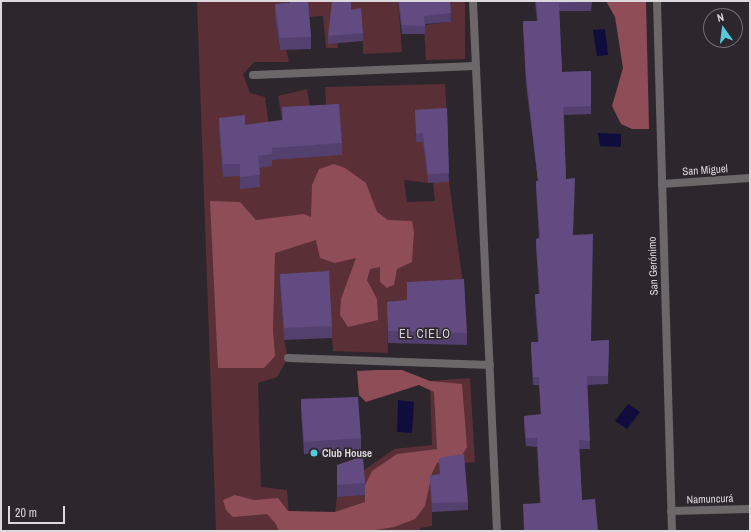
<!DOCTYPE html>
<html>
<head>
<meta charset="utf-8">
<style>
	body { margin:0 }
	#map { position:relative; width:751px; height:532px; overflow:hidden; background:#2d272d; font-family:"Archivo Narrow",sans-serif }
	div>[style] { position:absolute }
	.green>* { inset:0; background:#5a2f35 }
	.forest>* { inset:0; background:#8f4d57 }
	.water>* { inset:0; background:#110c3e }
	.street>* { height:8px; margin:-4px; padding:0 4px; transform-origin:4px; border-radius:4px; background:#6c6769 }
	.wall>* { inset:0; background:#53406f }
	.building>* { inset:0; background:#614b81 }
	.dots>* { width:11px; height:11px; translate:-50% -50%; box-sizing:border-box; border:2px solid #2d272d; border-radius:50% }
	span { translate:-50% -50%; white-space:nowrap; text-align:center; line-height:1.15; -webkit-text-stroke:3px #2d272d; paint-order:stroke }
	.street-label { font-size:11px; color:#dcd8dc }
	.poi-label { font-size:11px; color:#dcd8dc; font-weight:700 }
	.left { translate:0 -50%; text-align:left }
	.neighbourhood-label { font-size:12px; color:#dcd8dc; letter-spacing:1px }
	.frame { position:absolute; inset:0; border:2px solid #dcd8dc; pointer-events:none }
	.north { position:absolute; left:703px; top:8px; width:40px; height:40px; box-sizing:border-box; background:#2d272d; border:1px solid #736e73; border-radius:50%; rotate:346deg; font-size:11px; font-weight:700; line-height:16px; text-align:center; color:#dcd8dc }
	.north::after { content:''; display:block; margin:auto; width:14px; height:18px; background:#54cadd; clip-path:polygon(50% 0,100% 100%,50% 72%,0 100%) }
	.scale { position:absolute; left:8px; top:506px; width:57px; height:18px; box-sizing:border-box; border:2px solid #dcd8dc; border-top:0; padding-left:5px; font-size:12px; line-height:14px; white-space:nowrap; color:#dcd8dc; -webkit-text-stroke:3px #2d272d; paint-order:stroke }
</style>
</head>
<body>
<div id="map">
	<div class="green">
		<div style="clip-path:polygon(evenodd,197px 1px,289px 1px,290px 15px,275px 17px,280px 50px,286px 49px,289px 62px,254px 62px,243px 74px,250px 93px,265px 97px,269px 127px,327px 117px,325px 87px,445px 84px,447px 117px,415px 119px,416px 142px,448px 141px,447px 149px,425px 152px,428px 183px,404px 180px,407px 202px,435px 201px,433px 182px,449px 182px,464px 291px,407px 312px,387px 315px,388px 353px,333px 351px,328px 283px,280px 286px,284px 340px,288px 358px,277px 377px,258px 383px,261px 487px,287px 490px,289px 515px,335px 512px,337px 497px,363px 471px,394px 449px,432px 445px,430px 381px,470px 378px,475px 462px,464px 463px,440px 483px,432px 512px,432px 526px,420px 528px,420px 531px,216px 531px,197px 1px,270px 134px,258px 168px,240px 189px,240px 176px,270px 134px)"></div>
		<div style="clip-path:polygon(307px 1px,333px 1px,338px 48px,326px 48px,323px 16px,309px 17px)"></div>
		<div style="clip-path:polygon(350px 1px,398px 1px,402px 52px,363px 54px,363px 41px,351px 18px)"></div>
		<div style="clip-path:polygon(449px 1px,465px 1px,465px 59px,426px 60px,424px 25px,451px 22px)"></div>
		<div style="clip-path:polygon(307px 89px,311px 114px,282px 119px,278px 96px)"></div>
	</div>
	<div class="forest">
		<div style="clip-path:polygon(606px 1px,646px 1px,649px 129px,632px 129px,621px 124px,612px 106px,623px 68px,615px 17px)"></div>
		<div style="clip-path:polygon(334px 164px,345px 168px,366px 183px,377px 212px,388px 220px,412px 221px,414px 232px,412px 262px,397px 269px,394px 285px,387px 288px,380px 282px,380px 267px,370px 269px,367px 280px,377px 299px,378px 320px,348px 327px,340px 315px,341px 299px,356px 258px,335px 263px,320px 258px,316px 240px,275px 253px,273px 330px,275px 356px,264px 368px,218px 368px,210px 201px,240px 202px,256px 220px,304px 214px,311px 217px,312px 185px,319px 169px)"></div>
		<div style="clip-path:polygon(378px 370px,402px 370px,430px 381px,462px 384px,467px 447px,461px 457px,437px 463px,432px 473px,425px 506px,415px 519px,394px 527px,369px 531px,279px 531px,276px 524px,267px 514px,233px 517px,226px 510px,223px 500px,235px 495px,254px 500px,278px 498px,288px 511px,335px 512px,365px 502px,365px 485px,372px 471px,397px 454px,437px 449px,434px 392px,419px 385px,366px 402px,359px 395px,357px 371px)"></div>
	</div>
	<div class="water">
		<div style="clip-path:polygon(605px 29px,608px 55px,597px 56px,593px 30px)"></div>
		<div style="clip-path:polygon(598px 133px,621px 134px,621px 147px,600px 146px)"></div>
		<div style="clip-path:polygon(398px 400px,414px 402px,412px 433px,397px 432px)"></div>
		<div style="clip-path:polygon(628px 404px,640px 412px,627px 429px,615px 421px)"></div>
	</div>
	<div class="street">
		<div style="left:473px;top:1px;width:531px;rotate:87.41deg"></div>
		<div style="left:657px;top:1px;width:530px;rotate:88.38deg"></div>
		<div style="left:253px;top:75px;width:222px;rotate:-2.3deg"></div>
		<div style="left:662px;top:184px;width:88px;rotate:-3.9deg"></div>
		<div style="left:288px;top:358px;width:202px;rotate:2deg"></div>
		<div style="left:671px;top:511px;width:79px;rotate:-1.5deg"></div>
	</div>
	<div class="wall">
		<div style="clip-path:polygon(289px 1px,308px 1px,311px 37px,311px 49px,280px 50px,275px 17px,275px 4px,289px 3px)"></div>
		<div style="clip-path:polygon(398px 1px,450px 1px,451px 22px,425px 24px,425px 34px,402px 34px)"></div>
		<div style="clip-path:polygon(535px 1px,592px 1px,591px 11px,559px 11px,562px 72px,591px 71px,591px 114px,564px 115px,566px 179px,573px 235px,591px 341px,609px 340px,608px 384px,587px 385px,590px 449px,579px 449px,582px 500px,540px 503px,537px 447px,526px 446px,524px 424px,524px 416px,541px 415px,539px 385px,533px 385px,531px 350px,531px 342px,538px 342px,535px 303px,535px 294px,539px 294px,536px 247px,536px 239px,539px 238px,536px 189px,536px 181px,538px 181px,526px 83px,523px 29px,523px 21px,537px 21px)"></div>
		<div style="clip-path:polygon(351px 10px,363px 33px,363px 41px,328px 44px,328px 36px)"></div>
		<div style="clip-path:polygon(282px 107px,342px 143px,342px 155px,272px 160px,272px 166px,259px 168px,260px 187px,240px 189px,240px 176px,223px 177px,219px 130px,219px 118px,245px 125px,282px 120px)"></div>
		<div style="clip-path:polygon(447px 108px,449px 182px,428px 183px,423px 142px,416px 142px,415px 110px)"></div>
		<div style="clip-path:polygon(280px 274px,332px 326px,332px 338px,284px 340px,280px 286px)"></div>
		<div style="clip-path:polygon(407px 300px,467px 333px,467px 345px,388px 343px,387px 302px)"></div>
		<div style="clip-path:polygon(301px 399px,361px 438px,361px 450px,304px 454px,301px 411px)"></div>
		<div style="clip-path:polygon(439px 458px,468px 502px,468px 510px,432px 512px,430px 484px,430px 476px,440px 474px)"></div>
		<div style="clip-path:polygon(337px 465px,365px 483px,365px 495px,337px 497px)"></div>
	</div>
	<div class="building">
		<div style="clip-path:polygon(290px 1px,308px 1px,311px 37px,280px 38px,275px 4px,290px 3px)"></div>
		<div style="clip-path:polygon(332px 1px,351px 1px,351px 10px,361px 8px,363px 33px,328px 36px)"></div>
		<div style="clip-path:polygon(399px 1px,450px 1px,451px 13px,424px 16px,425px 26px,402px 25px)"></div>
		<div style="clip-path:polygon(536px 1px,591px 1px,591px 2px,559px 3px,562px 72px,591px 71px,591px 106px,563px 107px,566px 179px,575px 178px,573px 235px,593px 234px,591px 341px,609px 340px,608px 376px,587px 376px,590px 441px,579px 440px,582px 500px,595px 499px,598px 531px,524px 531px,523px 504px,541px 503px,537px 438px,526px 438px,524px 416px,541px 414px,539px 377px,533px 377px,531px 342px,539px 342px,535px 294px,540px 294px,536px 239px,540px 238px,536px 181px,538px 181px,526px 74px,523px 21px,538px 21px)"></div>
		<div style="clip-path:polygon(339px 104px,342px 143px,272px 148px,272px 154px,258px 156px,260px 175px,240px 177px,240px 164px,223px 164px,219px 118px,245px 115px,245px 125px,283px 120px,282px 107px)"></div>
		<div style="clip-path:polygon(447px 108px,449px 173px,428px 174px,423px 133px,416px 134px,415px 110px)"></div>
		<div style="clip-path:polygon(329px 271px,332px 326px,284px 328px,280px 274px)"></div>
		<div style="clip-path:polygon(464px 279px,467px 333px,388px 331px,387px 302px,407px 300px,407px 282px)"></div>
		<div style="clip-path:polygon(358px 397px,361px 438px,304px 442px,301px 399px)"></div>
		<div style="clip-path:polygon(464px 454px,468px 502px,432px 503px,430px 476px,440px 474px,439px 458px)"></div>
		<div style="clip-path:polygon(363px 456px,365px 483px,337px 485px,337px 465px)"></div>
	</div>
	<div class="dots">
		<div style="left:314px;top:453px;background:#54cadd"></div>
	</div>
	<div class="street-label">
		<span style="left:705px;top:170px;rotate:-4deg">San Miguel</span>
		<span style="left:653px;top:266px;rotate:-92deg">San Gerónimo</span>
		<span style="left:710px;top:499px;rotate:-2deg">Namuncurá</span>
	</div>
	<div class="poi-label">
		<span class="left" style="left:322px;top:453px">Club House</span>
	</div>
	<div class="neighbourhood-label">
		<span style="left:425px;top:335px">EL CIELO</span>
	</div>
	<div class="frame"></div>
	<div class="north">N</div>
	<div class="scale">20 m</div>
</div>
</body>
</html>
